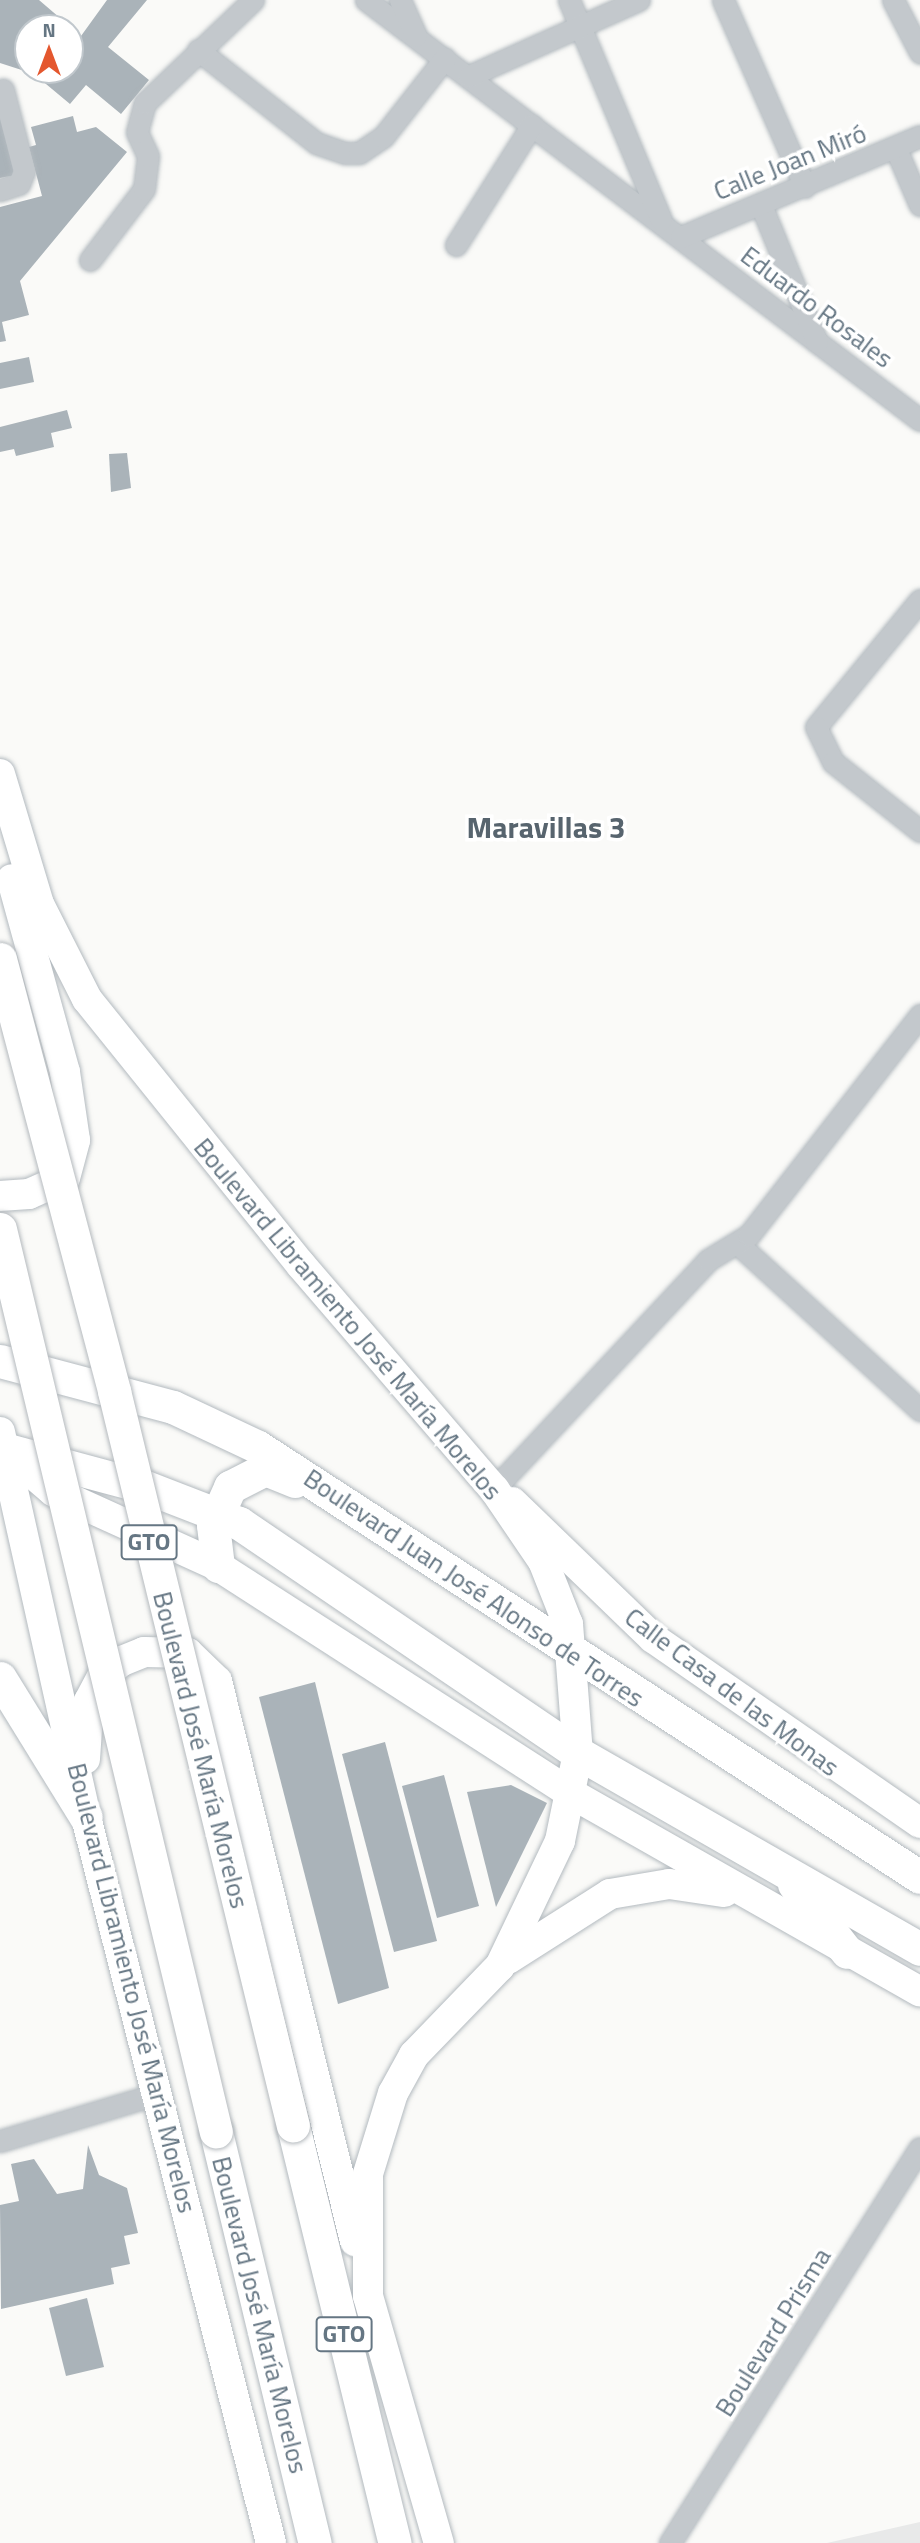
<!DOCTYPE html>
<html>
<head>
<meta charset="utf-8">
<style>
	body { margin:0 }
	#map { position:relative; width:920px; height:2543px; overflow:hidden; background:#fafaf8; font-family:"Titillium Web",sans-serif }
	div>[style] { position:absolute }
	.built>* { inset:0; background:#e8e9e9 }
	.building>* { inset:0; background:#aab3b9 }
	.roads { filter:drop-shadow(0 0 2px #b3babf) drop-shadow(0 0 2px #b3babf) }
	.street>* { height:21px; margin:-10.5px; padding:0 10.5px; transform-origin:10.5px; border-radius:10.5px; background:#c3c8cc }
	.secondary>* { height:30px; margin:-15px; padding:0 15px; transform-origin:15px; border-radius:15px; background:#fff }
	.primary>* { height:33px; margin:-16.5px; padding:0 16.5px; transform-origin:16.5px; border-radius:16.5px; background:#fff }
	.bridges { filter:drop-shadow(0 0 2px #b5babe) drop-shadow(0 0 2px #b5babe) }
	.primary-bridge>* { height:33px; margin:-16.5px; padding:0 16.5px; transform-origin:16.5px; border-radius:16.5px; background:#fff }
	span { translate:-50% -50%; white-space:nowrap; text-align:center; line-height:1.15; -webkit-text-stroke:7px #fff; paint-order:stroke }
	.shield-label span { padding:2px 5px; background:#fff; border:2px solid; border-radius:5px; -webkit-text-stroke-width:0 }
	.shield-label { font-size:24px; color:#657683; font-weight:700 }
	.street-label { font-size:26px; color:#657683 }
	.quarter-label { font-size:30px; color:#57646e; font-weight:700 }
	.north { position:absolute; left:14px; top:14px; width:70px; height:70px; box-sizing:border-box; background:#fff; border:2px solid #c1c8cd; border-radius:50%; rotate:0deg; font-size:19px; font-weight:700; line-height:28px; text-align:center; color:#657683 }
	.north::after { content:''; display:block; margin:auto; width:24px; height:32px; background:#e4572e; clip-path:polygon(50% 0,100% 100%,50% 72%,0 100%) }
</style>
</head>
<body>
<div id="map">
	<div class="built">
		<div style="clip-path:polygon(920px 2522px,920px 2543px,827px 2543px)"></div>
	</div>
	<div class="building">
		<div style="clip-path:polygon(evenodd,0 0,39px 0,81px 36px,107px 0,147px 0,108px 47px,149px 80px,121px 114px,86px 85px,70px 104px,34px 74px,0 63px,0 0,28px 28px,70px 28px,70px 70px,28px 70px,28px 28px)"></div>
		<div style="clip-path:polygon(0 95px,20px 174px,0 178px)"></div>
		<div style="clip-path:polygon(73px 116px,77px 132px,96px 127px,127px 152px,20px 281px,29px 315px,2px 322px,6px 341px,0 342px,0 207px,42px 196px,29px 147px,36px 145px,31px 127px)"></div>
		<div style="clip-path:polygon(29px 357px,34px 382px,0 389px,0 363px)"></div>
		<div style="clip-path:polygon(67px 410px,72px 428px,51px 433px,54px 447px,16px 456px,14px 449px,0 452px,0 427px)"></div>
		<div style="clip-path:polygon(127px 453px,131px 488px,111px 492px,109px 454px)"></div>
		<div style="clip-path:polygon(315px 1682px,389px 1988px,338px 2004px,259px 1697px)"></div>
		<div style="clip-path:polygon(385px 1742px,437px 1941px,394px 1952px,342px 1754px)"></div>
		<div style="clip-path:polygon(444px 1775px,479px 1906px,437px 1918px,402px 1786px)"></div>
		<div style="clip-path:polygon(511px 1785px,547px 1803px,496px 1907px,467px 1792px)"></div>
		<div style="clip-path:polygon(88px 2145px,99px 2175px,127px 2188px,138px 2233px,124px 2236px,130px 2264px,111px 2268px,114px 2284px,1px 2309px,0 2205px,19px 2201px,11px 2164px,34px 2159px,57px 2194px,83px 2189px)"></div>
		<div style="clip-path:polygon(87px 2298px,104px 2367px,66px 2376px,49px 2308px)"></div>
	</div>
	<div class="roads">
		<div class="street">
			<div style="left:366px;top:0;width:695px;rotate:37.17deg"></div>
			<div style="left:400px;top:0;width:39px;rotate:66deg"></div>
			<div style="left:569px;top:0;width:238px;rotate:67.3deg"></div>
			<div style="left:723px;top:0;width:204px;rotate:66.3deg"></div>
			<div style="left:893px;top:0;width:59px;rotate:62.6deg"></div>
			<div style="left:198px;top:50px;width:150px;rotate:38.2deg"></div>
			<div style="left:316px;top:143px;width:31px;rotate:19deg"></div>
			<div style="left:345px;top:153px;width:14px"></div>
			<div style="left:359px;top:153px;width:29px;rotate:-34deg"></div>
			<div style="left:383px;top:137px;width:100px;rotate:-51.9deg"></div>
			<div style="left:469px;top:76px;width:186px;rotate:-24.1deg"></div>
			<div style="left:896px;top:149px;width:61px;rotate:66.8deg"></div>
			<div style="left:0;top:190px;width:20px;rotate:-18deg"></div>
			<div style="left:19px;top:184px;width:14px;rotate:-69deg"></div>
			<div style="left:24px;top:171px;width:84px;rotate:-104.5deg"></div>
			<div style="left:761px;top:205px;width:148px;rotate:67.8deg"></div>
			<div style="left:681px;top:237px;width:259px;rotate:-22.9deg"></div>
			<div style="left:456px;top:245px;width:142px;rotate:-57.7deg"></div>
			<div style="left:90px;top:260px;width:89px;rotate:-52.7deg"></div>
			<div style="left:144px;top:189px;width:33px;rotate:-83deg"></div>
			<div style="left:148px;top:156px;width:26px;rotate:-115deg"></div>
			<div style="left:137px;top:132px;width:30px;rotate:-75deg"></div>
			<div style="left:145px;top:103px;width:149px;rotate:-43.6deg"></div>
			<div style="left:920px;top:600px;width:164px;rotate:129.3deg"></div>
			<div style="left:816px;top:727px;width:39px;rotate:64deg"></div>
			<div style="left:833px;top:762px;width:111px;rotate:38.4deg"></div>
			<div style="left:737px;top:1243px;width:248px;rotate:42.4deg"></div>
			<div style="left:494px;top:1489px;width:313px;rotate:-46.9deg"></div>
			<div style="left:708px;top:1260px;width:48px;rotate:-31.4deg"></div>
			<div style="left:749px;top:1235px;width:279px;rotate:-52.1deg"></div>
			<div style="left:0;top:2141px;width:167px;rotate:-16.7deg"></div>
			<div style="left:670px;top:2543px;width:467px;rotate:-57.7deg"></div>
		</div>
		<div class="secondary">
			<div style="left:0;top:774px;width:136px;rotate:73.3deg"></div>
			<div style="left:39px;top:904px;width:106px;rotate:63.2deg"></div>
			<div style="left:87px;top:999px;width:341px;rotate:51.2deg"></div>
			<div style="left:301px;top:1265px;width:296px;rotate:49.3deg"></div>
			<div style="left:494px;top:1489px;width:87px;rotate:55.8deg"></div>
			<div style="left:543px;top:1561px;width:68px;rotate:68.4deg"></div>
			<div style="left:568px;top:1624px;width:129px;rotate:85.6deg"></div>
			<div style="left:578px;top:1753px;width:90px;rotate:101.6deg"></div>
			<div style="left:560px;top:1841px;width:139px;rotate:115.6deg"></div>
			<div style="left:500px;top:1966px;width:124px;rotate:134deg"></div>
			<div style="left:414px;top:2055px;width:43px;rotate:118.9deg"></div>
			<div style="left:393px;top:2093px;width:85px;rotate:107.2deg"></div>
			<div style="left:368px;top:2174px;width:122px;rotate:90deg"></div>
			<div style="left:368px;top:2296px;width:257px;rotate:74deg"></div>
			<div style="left:0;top:1196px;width:29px;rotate:-4deg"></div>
			<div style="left:29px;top:1194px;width:39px;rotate:-24deg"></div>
			<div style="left:65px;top:1178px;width:39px;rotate:-75deg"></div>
			<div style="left:75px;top:1140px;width:69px;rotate:-98.4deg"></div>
			<div style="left:65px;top:1072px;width:200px;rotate:-105.4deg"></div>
			<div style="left:0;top:1432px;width:394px;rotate:77.4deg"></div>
			<div style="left:86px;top:1817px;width:749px;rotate:75.7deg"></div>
			<div style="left:4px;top:1449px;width:65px;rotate:40.6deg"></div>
			<div style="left:53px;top:1491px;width:181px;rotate:24.4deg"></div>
			<div style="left:218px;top:1566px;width:421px;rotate:32.8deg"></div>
			<div style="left:572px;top:1794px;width:400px;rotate:29.6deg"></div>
			<div style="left:512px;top:1502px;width:196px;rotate:44deg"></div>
			<div style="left:653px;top:1638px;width:325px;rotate:34.7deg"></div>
			<div style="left:85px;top:1759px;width:58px;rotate:-86.1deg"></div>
			<div style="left:89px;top:1701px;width:27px;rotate:-62deg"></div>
			<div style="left:102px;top:1677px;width:26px;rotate:-39deg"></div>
			<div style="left:122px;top:1661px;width:24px;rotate:-22deg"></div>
			<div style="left:144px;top:1652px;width:44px;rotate:1.3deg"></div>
			<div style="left:188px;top:1653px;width:40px;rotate:44deg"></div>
			<div style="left:217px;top:1681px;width:577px;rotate:76.16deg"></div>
			<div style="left:508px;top:1959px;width:121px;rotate:-32.5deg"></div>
			<div style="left:610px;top:1894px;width:60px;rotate:-9.6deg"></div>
			<div style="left:669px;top:1884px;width:56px;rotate:8.3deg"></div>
		</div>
		<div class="primary">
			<div style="left:0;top:1361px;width:179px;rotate:14.9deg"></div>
			<div style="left:173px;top:1407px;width:94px;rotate:25.2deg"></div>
			<div style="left:258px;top:1447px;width:789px;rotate:33.01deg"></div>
			<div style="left:0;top:1448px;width:151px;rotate:15deg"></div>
			<div style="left:146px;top:1487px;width:100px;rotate:21.2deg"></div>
			<div style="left:239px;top:1523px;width:410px;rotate:34.2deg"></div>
			<div style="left:578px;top:1753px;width:394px;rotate:29.8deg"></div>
			<div style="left:218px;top:1566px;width:41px;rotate:-97deg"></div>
			<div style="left:213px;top:1525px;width:42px;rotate:-65.9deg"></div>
			<div style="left:230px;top:1487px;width:39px;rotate:-27deg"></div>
			<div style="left:265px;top:1469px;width:32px;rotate:22deg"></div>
			<div style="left:0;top:1678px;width:163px;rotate:58.3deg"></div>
			<div style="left:794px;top:1884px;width:86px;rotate:52.1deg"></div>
			<div style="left:293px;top:2126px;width:429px;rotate:76.3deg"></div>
			<div style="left:216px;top:2132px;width:423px;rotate:76.5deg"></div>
		</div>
	</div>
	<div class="bridges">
		<div class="primary-bridge">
			<div style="left:0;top:959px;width:447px;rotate:75.2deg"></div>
			<div style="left:114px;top:1391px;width:756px;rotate:76.31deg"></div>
			<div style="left:0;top:1229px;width:928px;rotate:76.55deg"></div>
		</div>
	</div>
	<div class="shield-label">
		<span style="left:149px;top:1542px">GTO</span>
		<span style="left:344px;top:2334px">GTO</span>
	</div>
	<div class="street-label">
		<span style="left:790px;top:162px;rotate:-22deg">Calle Joan Miró</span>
		<span style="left:817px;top:307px;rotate:37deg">Eduardo Rosales</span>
		<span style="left:348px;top:1319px;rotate:50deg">Boulevard Libramiento José María Morelos</span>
		<span style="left:474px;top:1588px;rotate:34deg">Boulevard Juan José Alonso de Torres</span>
		<span style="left:732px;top:1692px;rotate:37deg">Calle Casa de las Monas</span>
		<span style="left:201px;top:1750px;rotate:76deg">Boulevard José María Morelos</span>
		<span style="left:132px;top:1988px;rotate:76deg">Boulevard Libramiento José María Morelos</span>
		<span style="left:260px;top:2315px;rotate:76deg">Boulevard José María Morelos</span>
		<span style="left:773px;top:2332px;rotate:-58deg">Boulevard Prisma</span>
	</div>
	<div class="quarter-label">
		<span style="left:546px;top:827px">Maravillas 3</span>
	</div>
	<div class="north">N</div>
</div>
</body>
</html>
